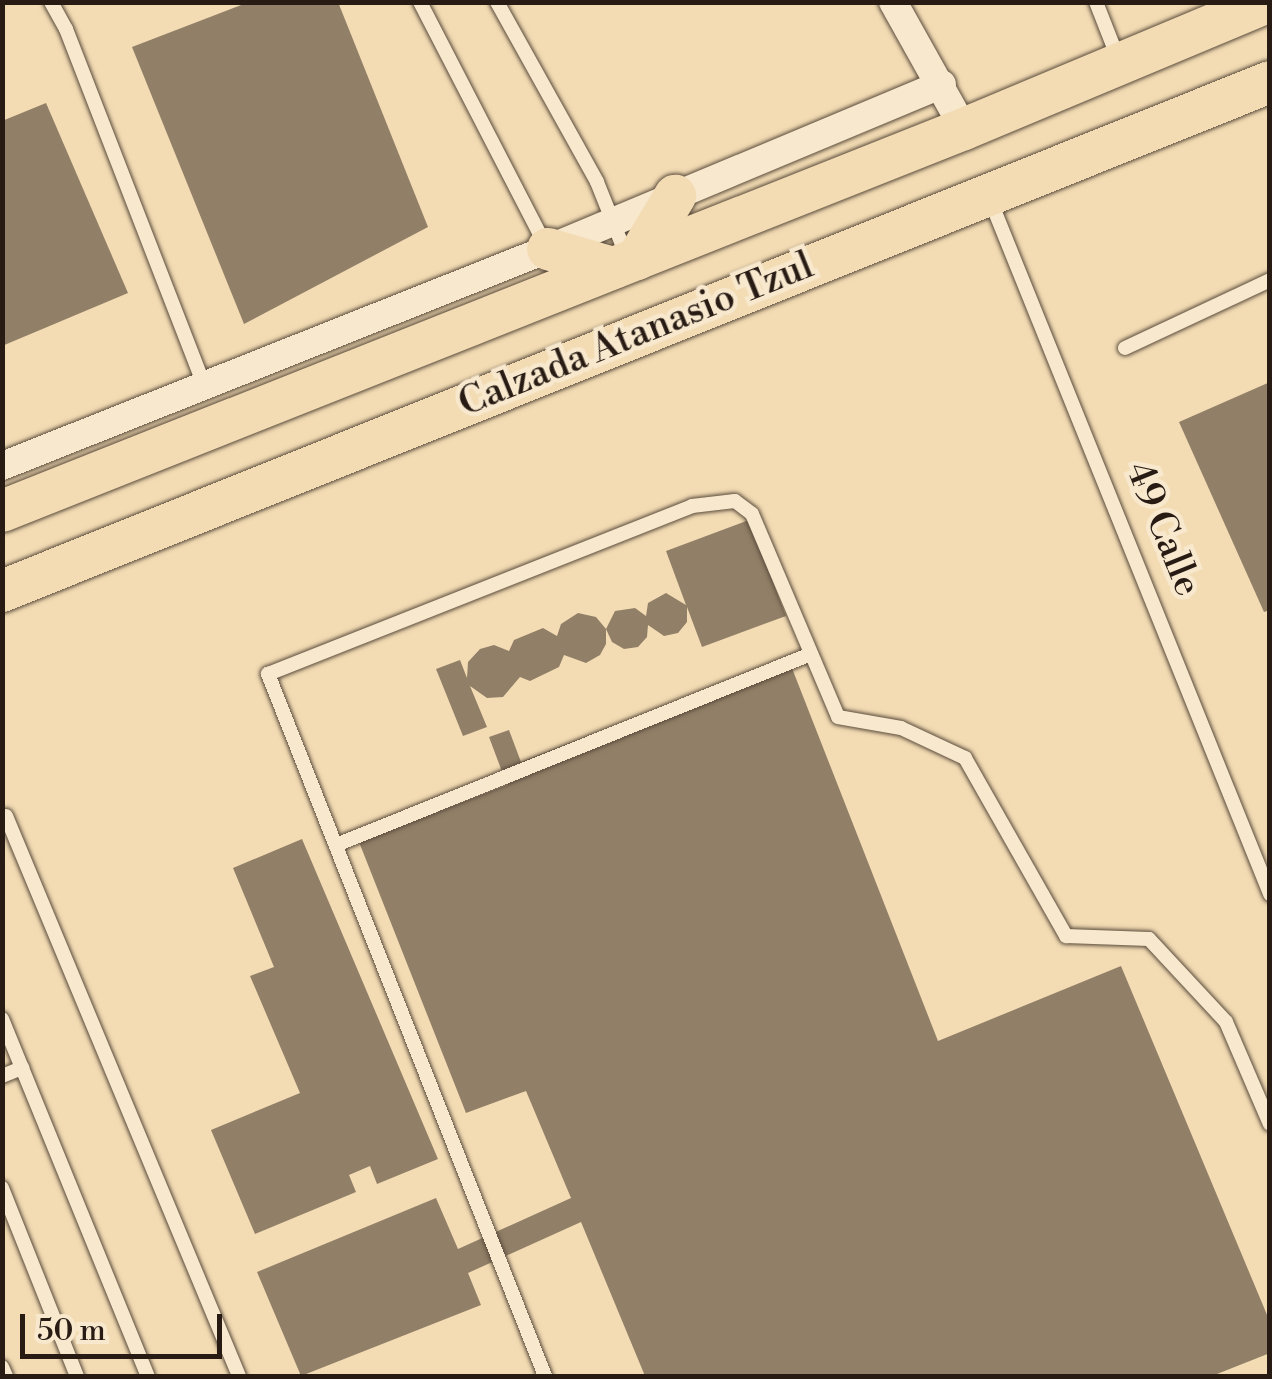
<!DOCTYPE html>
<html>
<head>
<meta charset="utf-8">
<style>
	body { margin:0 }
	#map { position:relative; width:1272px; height:1379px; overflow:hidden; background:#f3dcb4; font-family:"Libre Bodoni",serif }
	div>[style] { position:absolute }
	.building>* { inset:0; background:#917f67 }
	.roads { filter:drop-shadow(0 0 2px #5a4b3c) drop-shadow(0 0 2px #5a4b3c) }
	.service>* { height:14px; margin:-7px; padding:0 7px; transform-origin:7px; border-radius:7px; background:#f7e8ce }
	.minor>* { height:28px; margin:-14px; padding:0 14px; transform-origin:14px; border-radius:14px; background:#f7e8ce }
	.primary>* { height:42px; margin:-21px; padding:0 21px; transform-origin:21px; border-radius:21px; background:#f3dcb4 }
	span { translate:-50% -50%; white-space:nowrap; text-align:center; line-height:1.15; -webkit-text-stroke:9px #f7e8ce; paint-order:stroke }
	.street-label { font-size:38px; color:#271b14 }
	.frame { position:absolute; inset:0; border:5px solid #271b14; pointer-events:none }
	.scale { position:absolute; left:20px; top:1314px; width:202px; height:45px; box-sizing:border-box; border:5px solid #271b14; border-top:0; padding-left:12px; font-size:30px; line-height:35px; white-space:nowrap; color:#271b14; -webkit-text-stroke:8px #f7e8ce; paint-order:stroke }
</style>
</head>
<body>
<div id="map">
	<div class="building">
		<div style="clip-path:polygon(249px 2px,338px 2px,428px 227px,244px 324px,132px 47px)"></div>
		<div style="clip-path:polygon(46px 103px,128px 293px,2px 346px,2px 121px)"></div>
		<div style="clip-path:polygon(1270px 382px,1270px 610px,1264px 612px,1179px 422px)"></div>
		<div style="clip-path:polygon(749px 520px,786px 616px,702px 647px,687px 607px,687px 622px,678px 633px,664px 636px,648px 625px,647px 637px,638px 647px,624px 649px,612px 642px,606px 629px,615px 611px,635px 608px,646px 616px,648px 603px,666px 593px,686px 605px,666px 551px)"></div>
		<div style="clip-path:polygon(578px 613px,596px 617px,606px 629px,606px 644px,600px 655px,586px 663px,564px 655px,559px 667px,530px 681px,520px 677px,503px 697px,487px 698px,470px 686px,487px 727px,463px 736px,436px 669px,460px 660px,467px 678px,468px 662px,480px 649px,494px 645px,509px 651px,514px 640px,543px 628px,557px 636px,561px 624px)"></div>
		<div style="clip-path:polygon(788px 658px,938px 1041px,1121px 966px,1270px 1322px,1270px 1353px,1212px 1376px,645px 1376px,581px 1222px,468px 1273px,481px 1305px,301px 1376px,257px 1272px,436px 1198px,458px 1249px,571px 1198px,526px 1091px,466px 1113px,359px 842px,507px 785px,489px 737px,509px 730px,521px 762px)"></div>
		<div style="clip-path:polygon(302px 839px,438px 1159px,377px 1184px,370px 1166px,349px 1175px,356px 1192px,255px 1234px,211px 1130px,300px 1093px,250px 976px,274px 967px,233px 868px)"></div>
	</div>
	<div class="roads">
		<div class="service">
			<div style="left:51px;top:2px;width:31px;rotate:61deg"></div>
			<div style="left:66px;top:29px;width:382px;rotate:68.8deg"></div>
			<div style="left:420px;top:2px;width:275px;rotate:62.7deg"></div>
			<div style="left:497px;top:2px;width:206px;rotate:60.9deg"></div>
			<div style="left:597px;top:182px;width:81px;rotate:68.2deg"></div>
			<div style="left:1096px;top:2px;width:60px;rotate:68.6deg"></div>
			<div style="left:989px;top:197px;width:752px;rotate:68.04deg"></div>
			<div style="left:1125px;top:348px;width:160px;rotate:-25.1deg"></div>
			<div style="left:6px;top:816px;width:607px;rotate:67.41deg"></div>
			<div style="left:336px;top:845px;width:512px;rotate:-21.91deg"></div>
			<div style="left:2px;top:1019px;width:386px;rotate:67.8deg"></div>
			<div style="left:2px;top:1076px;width:22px;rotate:-22deg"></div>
			<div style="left:2px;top:1188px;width:202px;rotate:68.3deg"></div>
			<div style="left:2px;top:1367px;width:10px;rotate:66deg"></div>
			<div style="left:545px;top:1376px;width:755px;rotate:-111.53deg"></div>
			<div style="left:268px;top:674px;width:456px;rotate:-21.6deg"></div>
			<div style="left:692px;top:506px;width:43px;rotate:-6.6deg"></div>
			<div style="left:735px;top:501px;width:21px;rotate:37deg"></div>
			<div style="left:752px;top:514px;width:220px;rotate:67deg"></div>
			<div style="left:838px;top:717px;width:64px;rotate:9.9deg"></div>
			<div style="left:901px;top:728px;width:71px;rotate:25.1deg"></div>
			<div style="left:965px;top:758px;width:205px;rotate:60.4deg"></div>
			<div style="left:1066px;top:936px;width:83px;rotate:2.1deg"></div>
			<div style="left:1149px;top:939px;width:113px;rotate:47.1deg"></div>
			<div style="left:1226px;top:1022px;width:111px;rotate:66.7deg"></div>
		</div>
		<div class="minor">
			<div style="left:893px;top:2px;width:145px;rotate:60.8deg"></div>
			<div style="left:2px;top:466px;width:588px;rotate:-21.67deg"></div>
			<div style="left:548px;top:249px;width:427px;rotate:-22.7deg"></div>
		</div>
		<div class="primary">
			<div style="left:548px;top:249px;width:68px;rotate:16.3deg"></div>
			<div style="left:637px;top:259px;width:74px;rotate:-58.9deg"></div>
			<div style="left:2px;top:511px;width:1035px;rotate:-21.66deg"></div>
			<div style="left:964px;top:129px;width:329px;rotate:-22.7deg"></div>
			<div style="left:2px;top:591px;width:1366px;rotate:-21.87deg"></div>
		</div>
	</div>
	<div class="street-label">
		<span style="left:636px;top:335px;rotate:-22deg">Calzada Atanasio Tzul</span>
		<span style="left:1163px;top:529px;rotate:68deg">49 Calle</span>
	</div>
	<div class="frame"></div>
	<div class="scale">50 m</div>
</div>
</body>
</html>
